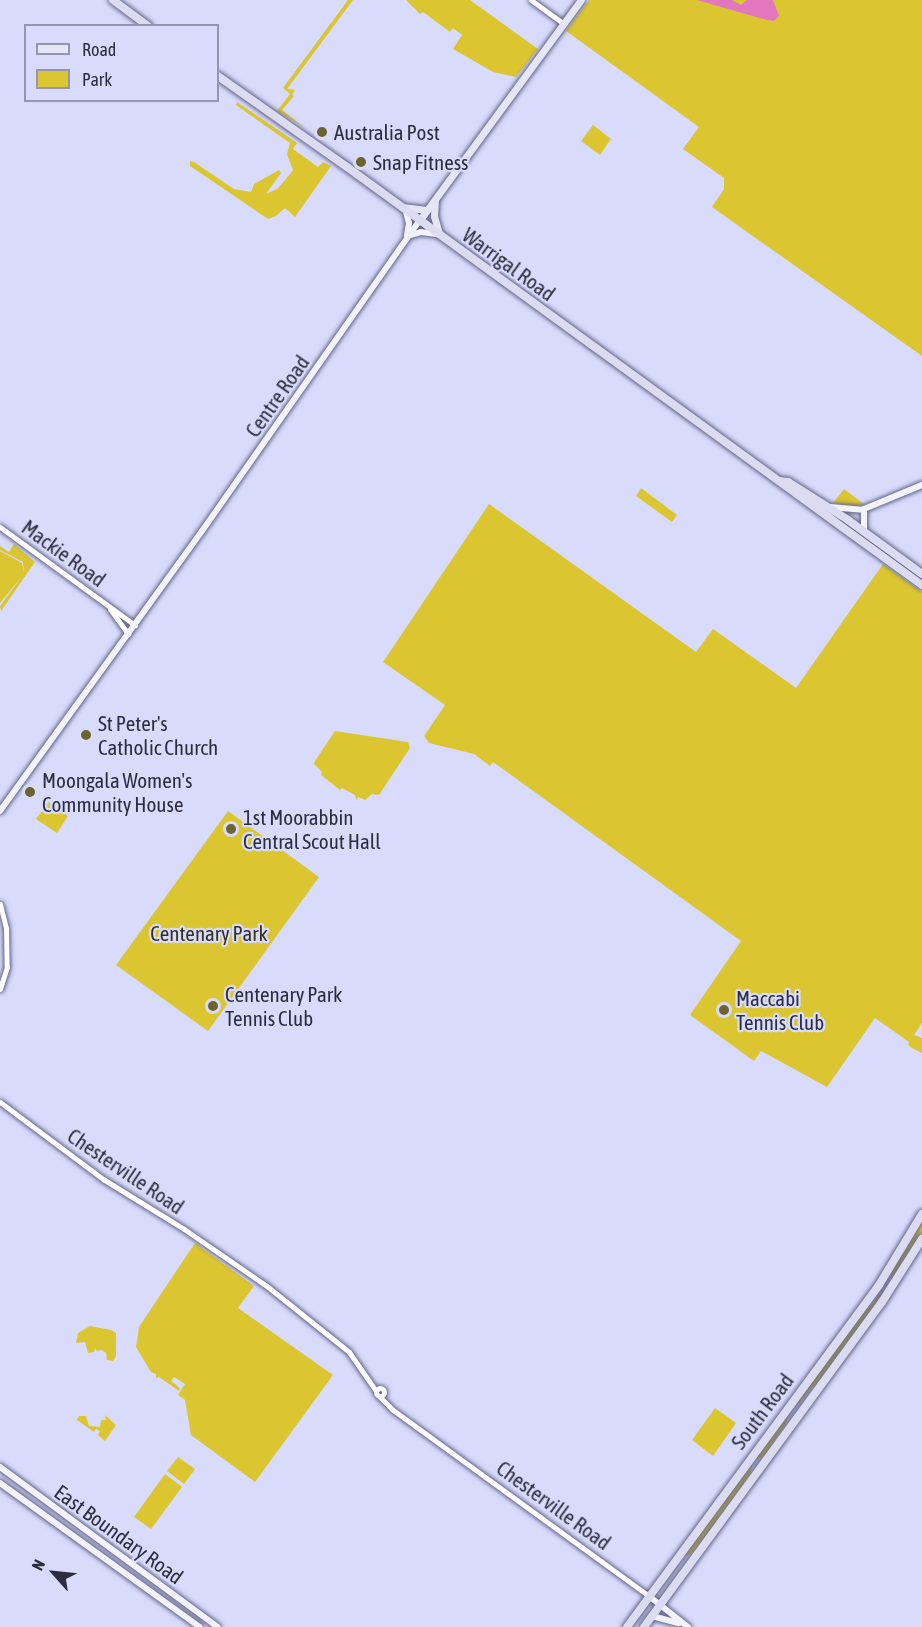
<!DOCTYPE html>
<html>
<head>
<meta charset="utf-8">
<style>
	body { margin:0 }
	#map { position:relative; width:922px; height:1627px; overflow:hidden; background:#d8dbfc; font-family:"Asap Condensed",sans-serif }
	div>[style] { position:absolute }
	.green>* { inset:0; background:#dbc632 }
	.water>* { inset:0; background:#e276bf }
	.roads { filter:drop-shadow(0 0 2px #626487) drop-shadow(0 0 2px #626487) }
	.tertiary>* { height:5px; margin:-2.5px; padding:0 2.5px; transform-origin:2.5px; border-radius:2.5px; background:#fff }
	.tertiary>.ring { margin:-2.5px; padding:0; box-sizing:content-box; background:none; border:5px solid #fff; border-radius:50% }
	.secondary>* { height:6px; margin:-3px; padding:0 3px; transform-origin:3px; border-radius:3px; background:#f2f2fa }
	.primary>* { height:7px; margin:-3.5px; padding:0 3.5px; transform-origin:3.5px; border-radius:3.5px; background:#e4e5f5 }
	.trunk>* { height:8px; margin:-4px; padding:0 4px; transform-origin:4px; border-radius:4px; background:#dbdcf2 }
	.dots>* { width:16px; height:16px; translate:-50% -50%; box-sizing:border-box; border:3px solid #d8dbfc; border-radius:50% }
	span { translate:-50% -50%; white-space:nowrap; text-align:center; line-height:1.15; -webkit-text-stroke:4.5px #d8dbfc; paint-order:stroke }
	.poi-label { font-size:21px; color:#2d2e3d }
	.left { translate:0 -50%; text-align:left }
	.street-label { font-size:21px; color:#2d2e3d }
	.park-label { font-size:21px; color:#35311a }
	.legend { position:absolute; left:24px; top:24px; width:195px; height:78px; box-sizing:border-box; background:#d8dbfc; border:2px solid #9496b0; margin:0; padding:8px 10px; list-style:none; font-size:18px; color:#2d2e3d }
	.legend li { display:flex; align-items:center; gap:12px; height:30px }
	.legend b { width:30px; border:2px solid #9496b0 }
	.north { position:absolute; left:24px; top:1543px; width:60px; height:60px; -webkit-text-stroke:4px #d8dbfc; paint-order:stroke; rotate:297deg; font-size:16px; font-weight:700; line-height:24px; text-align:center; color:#2d2e3d }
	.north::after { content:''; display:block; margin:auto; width:21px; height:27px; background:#2d2e3d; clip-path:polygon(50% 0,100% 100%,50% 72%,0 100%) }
</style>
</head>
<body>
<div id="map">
	<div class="green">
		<div style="clip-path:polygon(348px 0,353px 0,287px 89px,295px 90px,292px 95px,294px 96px,282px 110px,305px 128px,277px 111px,290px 94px,283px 88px)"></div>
		<div style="clip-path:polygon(406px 0,470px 0,538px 49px,516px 77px,493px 72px,453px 49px,462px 35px,453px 28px,450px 32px,423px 12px,420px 14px)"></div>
		<div style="clip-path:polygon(589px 0,922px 0,922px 356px,712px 207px,724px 189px,724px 178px,683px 149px,699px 127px,566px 31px)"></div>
		<div style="clip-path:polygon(237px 102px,297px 143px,293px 149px,318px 167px,323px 162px,331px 166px,295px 217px,285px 208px,276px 216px,268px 219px,190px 166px,190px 161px,194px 162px,234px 189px,251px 192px,254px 184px,279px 170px,281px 173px,266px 194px,277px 189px,286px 179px,293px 170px,287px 154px,290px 143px,236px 105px)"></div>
		<div style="clip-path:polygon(593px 125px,611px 139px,600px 155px,581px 141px)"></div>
		<div style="clip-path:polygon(641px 488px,677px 515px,672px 522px,636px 496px)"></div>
		<div style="clip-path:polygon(844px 489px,864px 504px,856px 507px,833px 503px)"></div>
		<div style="clip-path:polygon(489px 504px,696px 652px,713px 629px,796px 688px,883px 564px,922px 592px,922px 1023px,914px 1035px,922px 1038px,922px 1053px,912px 1048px,908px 1045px,909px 1042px,875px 1018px,827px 1087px,761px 1051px,754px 1061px,690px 1015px,741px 941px,493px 762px,490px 766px,474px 754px,429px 743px,424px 736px,445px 705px,383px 662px)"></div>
		<div style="clip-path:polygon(14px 544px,35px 562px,1px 611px,0 606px,23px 575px,0 603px,0 551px,22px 563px,24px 573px,23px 562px,0 550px,0 546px,9px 552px)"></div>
		<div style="clip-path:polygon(335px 731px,408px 742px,410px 748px,379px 795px,372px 794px,365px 800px,358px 797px,357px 801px,355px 795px,342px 788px,340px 790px,321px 775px,322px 772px,314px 764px,315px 761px)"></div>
		<div style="clip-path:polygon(49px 802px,68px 816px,57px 833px,36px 819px)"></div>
		<div style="clip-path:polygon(228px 811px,319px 877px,208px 1031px,116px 965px)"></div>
		<div style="clip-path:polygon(922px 1223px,922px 1233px,890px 1285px,892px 1272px)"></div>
		<div style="clip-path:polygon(195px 1243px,254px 1286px,238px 1308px,333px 1375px,255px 1482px,191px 1435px,185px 1400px,178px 1395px,185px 1384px,174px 1377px,171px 1381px,180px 1388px,179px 1391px,159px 1377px,156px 1378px,156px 1374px,151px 1372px,136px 1347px,139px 1327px)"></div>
		<div style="clip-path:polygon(886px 1292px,819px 1380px,799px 1403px,794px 1405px,838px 1344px,880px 1294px)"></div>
		<div style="clip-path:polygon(90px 1326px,111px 1330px,116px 1333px,116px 1356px,113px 1361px,107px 1360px,106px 1353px,102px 1350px,97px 1351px,95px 1348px,94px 1352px,88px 1353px,85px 1342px,76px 1343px,78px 1333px)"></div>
		<div style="clip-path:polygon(715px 1408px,736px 1423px,713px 1456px,692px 1440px)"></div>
		<div style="clip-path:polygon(105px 1415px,116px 1425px,105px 1441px,98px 1435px,100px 1431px,96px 1429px,94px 1432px,77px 1420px,79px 1416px,86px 1416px,89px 1426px,100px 1427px,101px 1420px,106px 1420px)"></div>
		<div style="clip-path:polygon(788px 1416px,786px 1424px,762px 1458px,757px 1459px,758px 1454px)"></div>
		<div style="clip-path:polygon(178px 1457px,195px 1469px,184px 1484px,167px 1471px)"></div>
		<div style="clip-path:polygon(751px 1467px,751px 1473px,707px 1534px,690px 1555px,685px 1556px,685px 1551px)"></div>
		<div style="clip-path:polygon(165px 1474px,182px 1487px,151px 1529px,134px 1517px)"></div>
	</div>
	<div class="water">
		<div style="clip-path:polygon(697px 0,732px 0,741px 5px,747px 0,773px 0,779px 16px,774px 21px,767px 20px)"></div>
	</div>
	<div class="roads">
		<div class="tertiary">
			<div style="left:531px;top:0;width:41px;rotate:36deg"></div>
			<div style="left:0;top:527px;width:167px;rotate:36deg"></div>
			<div style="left:110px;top:609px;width:31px;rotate:54deg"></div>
			<div style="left:0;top:904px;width:25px;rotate:76deg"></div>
			<div style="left:6px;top:928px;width:39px;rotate:89deg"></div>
			<div style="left:7px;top:967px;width:23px;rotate:108deg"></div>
			<div style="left:0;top:1102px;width:129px;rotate:36.8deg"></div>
			<div style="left:103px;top:1179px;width:95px;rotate:31.7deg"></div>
			<div style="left:184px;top:1229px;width:102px;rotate:34.6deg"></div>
			<div style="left:268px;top:1287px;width:104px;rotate:38.7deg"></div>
			<div style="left:349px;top:1352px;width:47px;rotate:55.3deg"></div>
			<div class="ring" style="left:376px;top:1388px;width:3px;height:3px"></div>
			<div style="left:380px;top:1397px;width:18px;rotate:45deg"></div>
			<div style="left:393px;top:1410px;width:316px;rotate:36deg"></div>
		</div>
		<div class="secondary">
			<div style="left:406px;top:212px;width:11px;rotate:75deg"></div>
			<div style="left:409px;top:223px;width:13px;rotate:99deg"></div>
			<div style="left:411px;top:235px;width:10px;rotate:-17deg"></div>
			<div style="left:421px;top:232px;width:16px;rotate:7deg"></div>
			<div style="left:830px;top:507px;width:32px;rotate:5deg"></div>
			<div style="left:864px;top:532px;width:23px;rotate:-90deg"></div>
			<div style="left:864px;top:509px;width:63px;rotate:-22.5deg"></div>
			<div style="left:0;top:811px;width:345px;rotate:-54.2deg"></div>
			<div style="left:202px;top:531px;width:378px;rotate:-55deg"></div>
			<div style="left:0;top:1467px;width:270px;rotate:36.3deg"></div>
			<div style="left:0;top:1483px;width:246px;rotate:35.8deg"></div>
			<div style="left:649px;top:1596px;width:50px;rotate:38.5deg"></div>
			<div style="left:652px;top:1616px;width:28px;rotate:15deg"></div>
		</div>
		<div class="primary">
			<div style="left:435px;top:201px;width:15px;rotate:94deg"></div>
			<div style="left:434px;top:216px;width:19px;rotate:74deg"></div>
			<div style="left:402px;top:207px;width:25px;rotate:7deg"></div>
			<div style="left:419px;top:221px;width:274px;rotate:-53.8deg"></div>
		</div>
		<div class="trunk">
			<div style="left:113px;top:0;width:44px;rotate:36.6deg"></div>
			<div style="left:218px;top:76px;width:158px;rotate:35.2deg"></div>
			<div style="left:347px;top:167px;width:711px;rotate:36.02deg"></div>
			<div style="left:779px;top:481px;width:9px;rotate:6deg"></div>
			<div style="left:788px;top:482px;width:71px;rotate:32.3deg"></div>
			<div style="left:848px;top:520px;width:92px;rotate:36.1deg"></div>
			<div style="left:627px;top:1627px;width:425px;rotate:-53.6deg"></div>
			<div style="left:879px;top:1285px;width:83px;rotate:-58.8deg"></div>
			<div style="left:644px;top:1627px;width:403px;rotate:-53.8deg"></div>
			<div style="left:882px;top:1302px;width:75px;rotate:-57.6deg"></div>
		</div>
	</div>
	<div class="dots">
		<div style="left:322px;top:132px;background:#6b6330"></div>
		<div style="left:361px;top:162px;background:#6b6330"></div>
		<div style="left:86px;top:735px;background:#6b6330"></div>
		<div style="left:30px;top:792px;background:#6b6330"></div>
		<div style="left:231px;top:829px;background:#6b6330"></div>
		<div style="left:213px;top:1006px;background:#6b6330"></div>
		<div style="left:724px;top:1010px;background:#6b6330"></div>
	</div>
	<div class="poi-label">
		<span class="left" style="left:334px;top:132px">Australia Post</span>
		<span class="left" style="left:373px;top:162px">Snap Fitness</span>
		<span class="left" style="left:98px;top:735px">St Peter's<br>Catholic Church</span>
		<span class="left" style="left:42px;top:792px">Moongala Women's<br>Community House</span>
		<span class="left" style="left:243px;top:829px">1st Moorabbin<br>Central Scout Hall</span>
		<span class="left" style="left:225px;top:1006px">Centenary Park<br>Tennis Club</span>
		<span class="left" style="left:736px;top:1010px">Maccabi<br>Tennis Club</span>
	</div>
	<div class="street-label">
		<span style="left:509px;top:264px;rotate:36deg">Warrigal Road</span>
		<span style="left:277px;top:396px;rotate:-55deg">Centre Road</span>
		<span style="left:64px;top:553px;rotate:36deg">Mackie Road</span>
		<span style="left:126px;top:1171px;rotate:34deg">Chesterville Road</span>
		<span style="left:762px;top:1411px;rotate:-53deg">South Road</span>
		<span style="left:554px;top:1505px;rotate:36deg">Chesterville Road</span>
		<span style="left:119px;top:1534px;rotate:36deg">East Boundary Road</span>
	</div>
	<div class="park-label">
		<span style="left:209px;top:933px">Centenary Park</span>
	</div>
	<ul class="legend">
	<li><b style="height:8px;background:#e4e5f5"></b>Road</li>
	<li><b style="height:16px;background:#dbc632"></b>Park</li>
	</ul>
	<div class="north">N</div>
</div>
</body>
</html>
